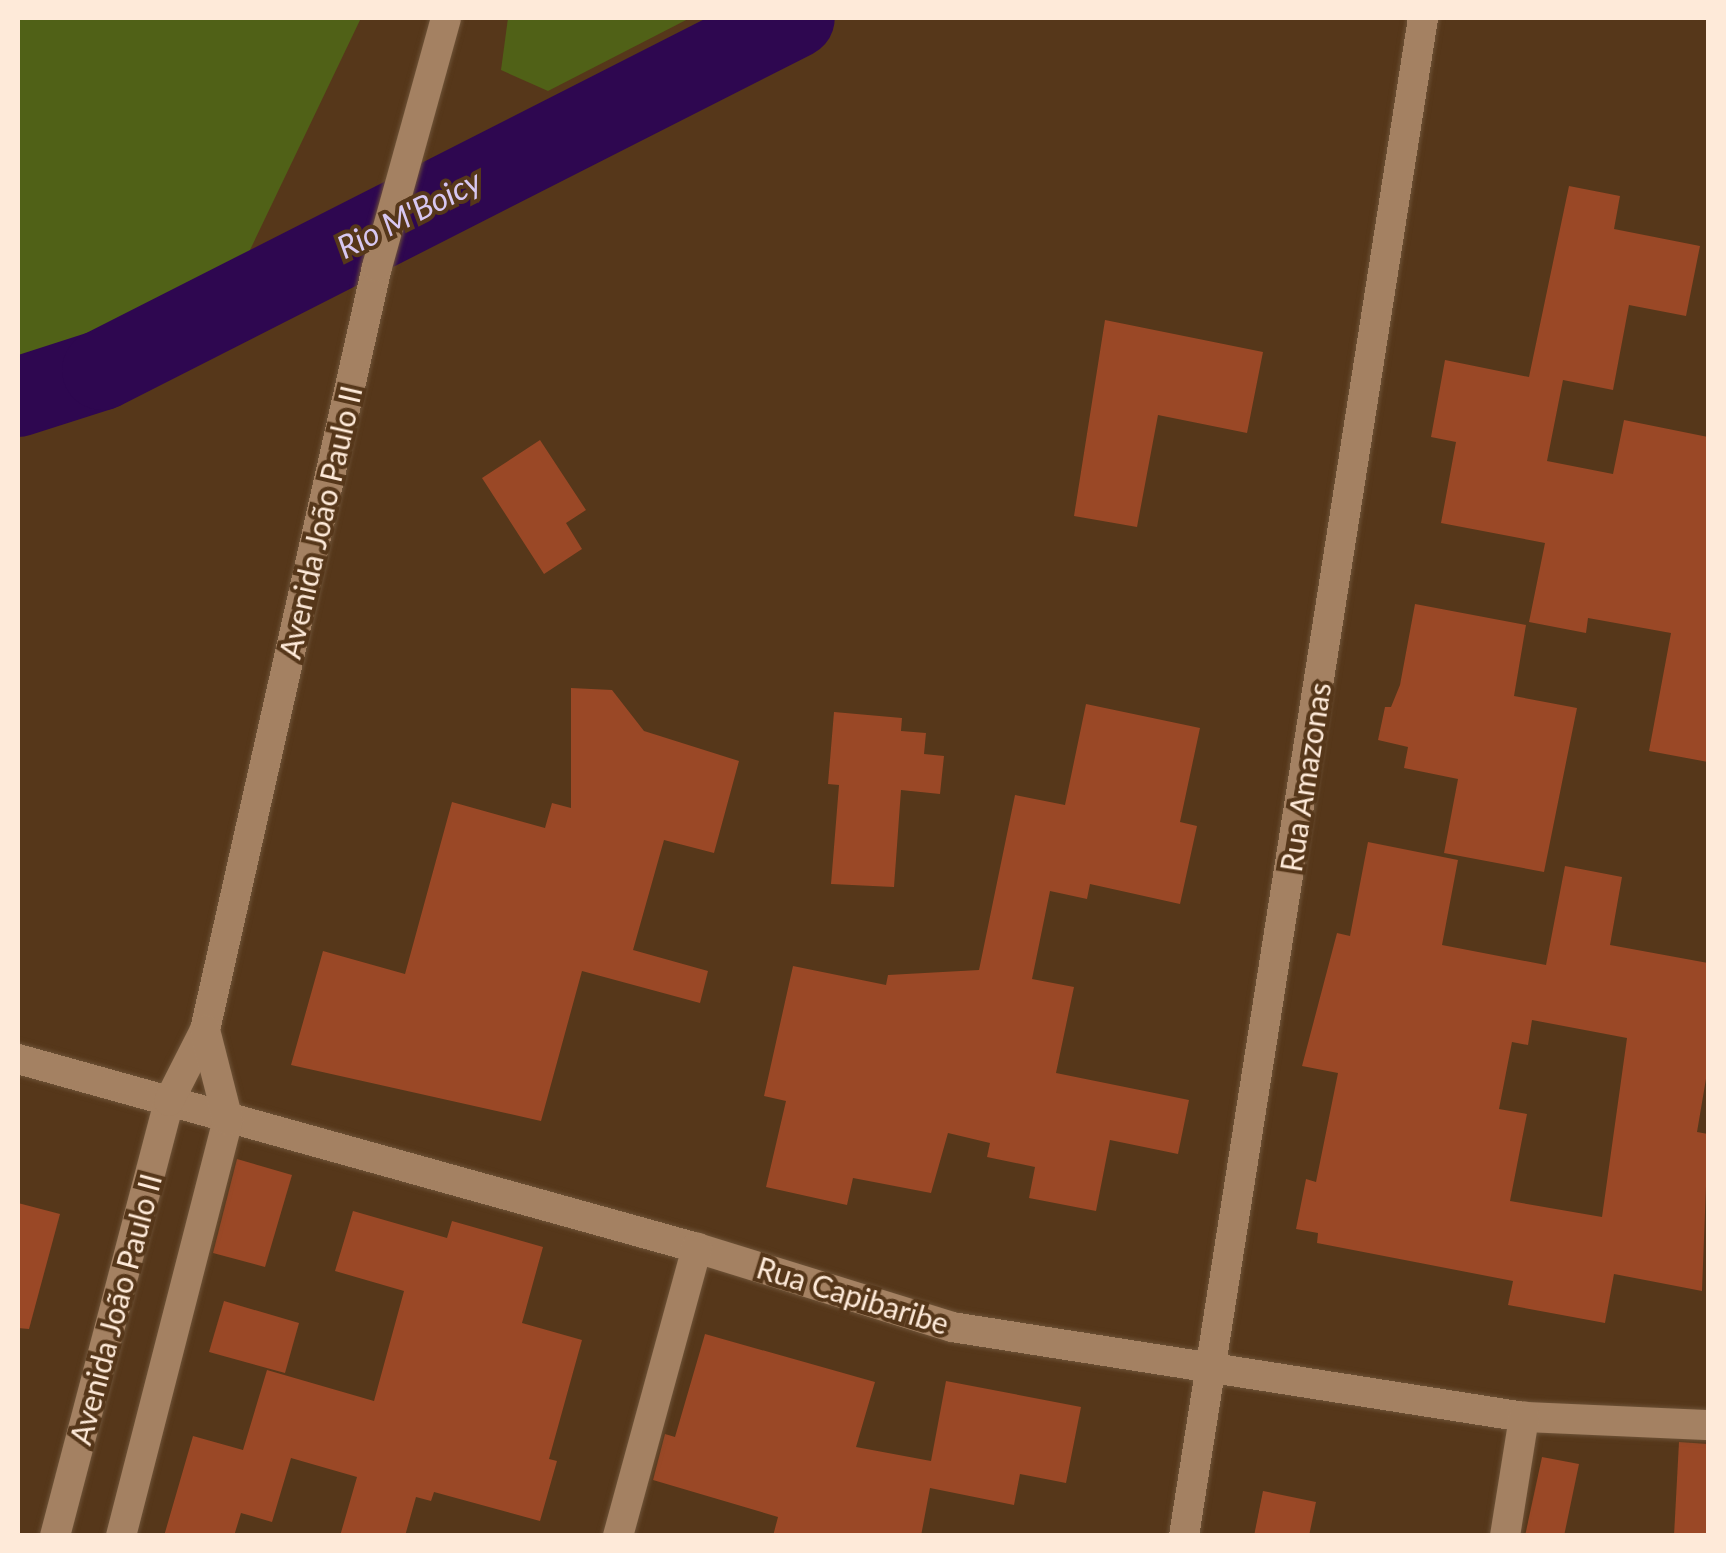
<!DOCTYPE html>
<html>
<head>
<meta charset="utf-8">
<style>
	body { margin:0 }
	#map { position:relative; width:1726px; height:1553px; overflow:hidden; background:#56371a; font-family:Lato,sans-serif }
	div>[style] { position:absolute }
	.green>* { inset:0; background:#506117 }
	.river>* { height:80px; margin:-40px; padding:0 40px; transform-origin:40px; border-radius:40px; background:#2e0750 }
	.building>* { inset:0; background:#9a4826 }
	.roads { filter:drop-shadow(0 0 2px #6e5338) drop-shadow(0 0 2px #6e5338) }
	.street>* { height:30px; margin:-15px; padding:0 15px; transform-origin:15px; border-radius:15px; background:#a48162 }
	.secondary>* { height:30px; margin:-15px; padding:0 15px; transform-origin:15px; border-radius:15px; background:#a48162 }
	span { translate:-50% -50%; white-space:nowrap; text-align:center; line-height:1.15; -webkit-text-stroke:8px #56371a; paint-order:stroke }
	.street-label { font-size:30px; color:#feead9 }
	.water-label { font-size:32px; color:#d7c7f1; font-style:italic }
	.frame { position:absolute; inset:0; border:20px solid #feead9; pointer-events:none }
</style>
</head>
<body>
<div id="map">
	<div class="green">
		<div style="clip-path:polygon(18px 18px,361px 18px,216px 321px,18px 380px)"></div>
		<div style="clip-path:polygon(508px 18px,690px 18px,548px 91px,501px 70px)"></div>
	</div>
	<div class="river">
		<div style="left:18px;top:397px;width:88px;rotate:-17.8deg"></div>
		<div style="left:102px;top:370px;width:777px;rotate:-26.93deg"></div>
	</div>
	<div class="building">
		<div style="clip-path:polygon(1569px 186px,1620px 196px,1614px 229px,1700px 246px,1686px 316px,1629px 305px,1613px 390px,1563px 380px,1547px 461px,1613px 474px,1624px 420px,1708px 437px,1708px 762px,1649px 751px,1671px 633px,1588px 618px,1586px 633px,1529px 622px,1545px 543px,1441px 523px,1456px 442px,1431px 437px,1445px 360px,1529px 377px)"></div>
		<div style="clip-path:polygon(1105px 320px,1263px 352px,1247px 433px,1158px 415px,1137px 527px,1074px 516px)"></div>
		<div style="clip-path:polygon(540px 440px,586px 510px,566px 523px,582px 549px,544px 574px,482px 478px)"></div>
		<div style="clip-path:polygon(1415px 604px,1526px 625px,1514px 696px,1577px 708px,1544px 872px,1444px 853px,1458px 779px,1404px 768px,1408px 747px,1378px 740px,1385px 707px,1391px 707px,1400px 685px)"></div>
		<div style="clip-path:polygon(571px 688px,612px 690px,644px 731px,739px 761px,714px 853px,664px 840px,633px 950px,708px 971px,700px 1003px,582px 971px,541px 1121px,291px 1065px,323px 951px,405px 974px,452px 802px,545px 828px,552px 803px,571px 808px)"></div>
		<div style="clip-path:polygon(1086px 704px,1200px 728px,1180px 822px,1197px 826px,1180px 904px,1090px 884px,1087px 899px,1050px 891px,1032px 979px,1074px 987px,1056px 1073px,1189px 1100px,1178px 1154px,1110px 1140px,1096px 1211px,1029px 1198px,1035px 1167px,987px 1157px,990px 1143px,948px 1133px,931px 1193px,853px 1178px,847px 1205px,766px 1187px,786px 1101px,764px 1096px,793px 966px,886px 985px,888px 975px,979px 970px,1015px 795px,1065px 805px)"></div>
		<div style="clip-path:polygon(834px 712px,902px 718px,901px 731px,926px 733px,924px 754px,944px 756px,940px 794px,901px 790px,894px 887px,831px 884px,839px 785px,828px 784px)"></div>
		<div style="clip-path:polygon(evenodd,1368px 842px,1458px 860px,1442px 945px,1546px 965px,1565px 866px,1622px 877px,1610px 945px,1708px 963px,1708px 1067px,1697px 1132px,1708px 1134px,1702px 1291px,1614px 1274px,1605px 1323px,1508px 1305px,1513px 1281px,1317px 1243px,1318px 1233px,1296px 1229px,1306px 1179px,1316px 1182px,1338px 1073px,1302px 1066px,1337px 933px,1350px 936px,1368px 842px,1532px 1020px,1627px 1038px,1602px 1217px,1510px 1201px,1527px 1114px,1499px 1109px,1512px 1042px,1528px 1045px,1532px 1020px)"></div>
		<div style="clip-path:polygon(237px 1159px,292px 1175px,265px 1267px,213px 1253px)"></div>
		<div style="clip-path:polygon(18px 1203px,60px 1214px,29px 1329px,18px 1328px)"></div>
		<div style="clip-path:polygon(353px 1211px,447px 1238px,452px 1221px,543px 1247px,522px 1323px,582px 1340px,549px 1459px,557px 1461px,540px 1521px,434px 1492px,431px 1501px,416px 1497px,405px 1536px,340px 1536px,357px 1477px,291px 1458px,272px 1522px,241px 1513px,234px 1536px,164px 1536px,193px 1436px,243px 1450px,267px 1370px,374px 1401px,404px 1291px,335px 1271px)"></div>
		<div style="clip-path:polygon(224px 1301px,299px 1323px,285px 1373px,209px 1352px)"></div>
		<div style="clip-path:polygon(705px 1334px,875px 1382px,856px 1447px,931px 1461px,946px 1381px,1081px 1407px,1066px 1483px,1020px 1474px,1014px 1505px,930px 1488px,921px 1536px,773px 1536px,778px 1517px,653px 1480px,665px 1434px,675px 1437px)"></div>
		<div style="clip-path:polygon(1679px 1442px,1708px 1444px,1708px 1536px,1674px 1536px)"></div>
		<div style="clip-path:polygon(1542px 1457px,1579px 1464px,1564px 1536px,1525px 1536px)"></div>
		<div style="clip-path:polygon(1263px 1491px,1316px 1502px,1309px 1536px,1254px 1536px)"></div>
	</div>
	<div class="roads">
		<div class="street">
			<div style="left:18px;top:1059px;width:705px;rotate:15.55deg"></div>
			<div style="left:697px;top:1248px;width:267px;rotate:17.2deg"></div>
			<div style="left:952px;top:1327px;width:579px;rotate:8.94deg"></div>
			<div style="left:1524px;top:1417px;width:184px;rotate:2.5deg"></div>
			<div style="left:618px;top:1536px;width:299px;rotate:-74.7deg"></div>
			<div style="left:1184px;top:1536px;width:1537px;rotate:-81.05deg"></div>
			<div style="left:1505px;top:1536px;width:121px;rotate:-80.9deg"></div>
		</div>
		<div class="secondary">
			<div style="left:55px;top:1536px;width:450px;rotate:-75.3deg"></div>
			<div style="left:169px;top:1101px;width:80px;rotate:-63.1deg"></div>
			<div style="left:205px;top:1030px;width:782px;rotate:-77.3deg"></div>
			<div style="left:377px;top:267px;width:258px;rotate:-74.5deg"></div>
			<div style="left:121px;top:1536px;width:430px;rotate:-75.6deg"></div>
			<div style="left:228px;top:1120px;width:93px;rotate:-104.3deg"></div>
		</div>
	</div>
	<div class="street-label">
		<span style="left:320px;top:522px;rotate:-77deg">Avenida João Paulo II</span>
		<span style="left:1305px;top:777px;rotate:-81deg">Rua Amazonas</span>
		<span style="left:853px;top:1295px;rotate:17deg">Rua Capibaribe</span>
		<span style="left:115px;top:1309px;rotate:-75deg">Avenida João Paulo II</span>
	</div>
	<div class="water-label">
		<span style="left:409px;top:214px;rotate:-27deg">Rio M'Boicy</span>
	</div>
	<div class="frame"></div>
</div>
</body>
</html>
